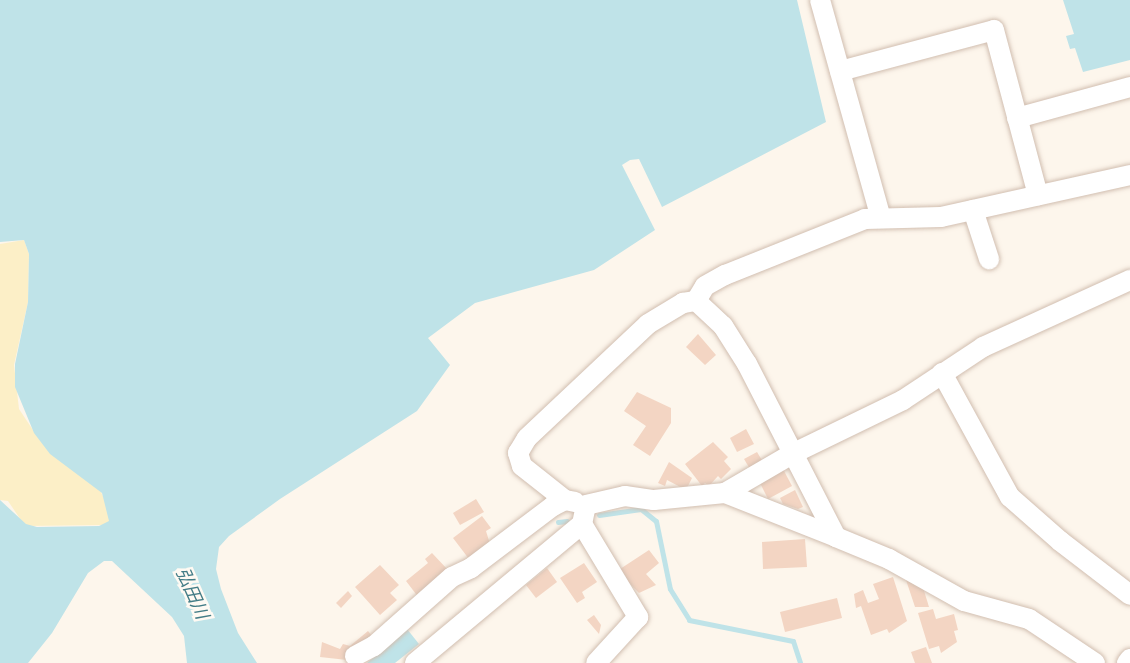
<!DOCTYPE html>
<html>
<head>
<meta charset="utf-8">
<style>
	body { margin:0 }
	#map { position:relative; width:1130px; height:663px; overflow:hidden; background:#fdf6ec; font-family:"Open Sans","Noto Sans JP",sans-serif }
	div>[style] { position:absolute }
	.sand>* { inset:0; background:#fcefc7 }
	.water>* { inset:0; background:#bfe3e8 }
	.stream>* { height:5px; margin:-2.5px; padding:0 2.5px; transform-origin:2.5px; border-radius:2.5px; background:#bfe3e8 }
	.building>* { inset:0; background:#f3d5c3 }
	.roads { filter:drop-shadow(0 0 2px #d1beb0) drop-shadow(0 0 2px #d1beb0) }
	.minor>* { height:20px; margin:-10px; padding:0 10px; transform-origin:10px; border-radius:10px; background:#fff }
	span { translate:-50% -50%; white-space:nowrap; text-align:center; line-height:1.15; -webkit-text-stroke:5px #fffaf3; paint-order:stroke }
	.water-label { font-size:18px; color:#437c86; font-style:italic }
</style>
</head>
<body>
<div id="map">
	<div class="sand">
		<div style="clip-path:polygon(24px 240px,29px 254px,28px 302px,14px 365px,19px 409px,35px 433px,95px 480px,110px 510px,110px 522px,105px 525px,25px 526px,8px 501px,0 500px,0 244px)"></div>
	</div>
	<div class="water">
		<div style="clip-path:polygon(0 0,797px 0,826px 122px,662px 207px,639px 159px,630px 160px,622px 165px,655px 230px,594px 270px,475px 303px,428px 338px,450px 365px,417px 411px,280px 499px,229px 536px,219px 547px,216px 569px,221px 589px,238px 633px,257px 663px,187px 663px,184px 636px,172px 617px,112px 561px,104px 561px,88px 573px,52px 633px,28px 663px,0 663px,0 500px,26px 524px,37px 527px,99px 526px,109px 521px,102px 493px,50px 454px,34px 433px,15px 387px,15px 364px,28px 302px,29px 254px,24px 240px,0 242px)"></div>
		<div style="clip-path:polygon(1063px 0,1130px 0,1130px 60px,1083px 72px,1075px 48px,1070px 49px,1066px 36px,1074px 34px)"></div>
		<div style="clip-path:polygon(407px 629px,419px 644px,395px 663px,367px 663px)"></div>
	</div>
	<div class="stream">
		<div style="left:599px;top:515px;width:42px;rotate:-8.1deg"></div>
		<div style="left:641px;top:509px;width:19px;rotate:39deg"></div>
		<div style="left:656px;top:521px;width:69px;rotate:78.4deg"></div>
		<div style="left:670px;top:589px;width:36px;rotate:58deg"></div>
		<div style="left:689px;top:620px;width:106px;rotate:11.4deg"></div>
		<div style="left:793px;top:641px;width:23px;rotate:72deg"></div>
		<div style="left:558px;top:522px;width:9px;rotate:-6deg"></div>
	</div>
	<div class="building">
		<div style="clip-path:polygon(698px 334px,716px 355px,705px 365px,686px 347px)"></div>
		<div style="clip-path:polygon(637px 392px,671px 408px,671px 423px,650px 456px,633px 445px,646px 426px,624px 411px)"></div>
		<div style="clip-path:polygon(746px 429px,754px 444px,737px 452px,730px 438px)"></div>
		<div style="clip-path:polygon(713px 442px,728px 457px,724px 461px,731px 469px,721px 479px,718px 476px,709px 486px,705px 483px,702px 486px,685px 464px)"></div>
		<div style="clip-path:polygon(757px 452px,763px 462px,750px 469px,744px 459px)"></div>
		<div style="clip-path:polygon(669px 462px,692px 478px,686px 490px,667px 480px,665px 486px,658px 483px)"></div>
		<div style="clip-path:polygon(783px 469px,792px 486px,768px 499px,759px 481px)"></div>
		<div style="clip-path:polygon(795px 490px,803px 507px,798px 509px,783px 504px,780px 498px)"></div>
		<div style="clip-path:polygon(476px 499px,484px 512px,460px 525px,453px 513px)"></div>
		<div style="clip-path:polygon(482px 516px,491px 528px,486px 531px,490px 544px,469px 559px,453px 538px)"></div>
		<div style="clip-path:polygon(805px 539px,807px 567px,763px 569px,762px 542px)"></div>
		<div style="clip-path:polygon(649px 550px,659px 563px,646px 574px,656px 585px,639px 593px,617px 571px)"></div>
		<div style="clip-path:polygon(432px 553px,448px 570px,419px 598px,406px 581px,428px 563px,425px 559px)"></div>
		<div style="clip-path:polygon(584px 563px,597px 582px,582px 592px,585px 598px,577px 603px,560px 578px)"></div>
		<div style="clip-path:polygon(380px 565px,399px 585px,390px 593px,397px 600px,380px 615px,355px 587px)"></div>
		<div style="clip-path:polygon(547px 568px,557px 582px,536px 598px,526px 585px)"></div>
		<div style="clip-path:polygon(893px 577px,907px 621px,889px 633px,887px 629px,871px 635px,861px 606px,856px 608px,854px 594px,863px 590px,868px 603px,879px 599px,873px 584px)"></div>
		<div style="clip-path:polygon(910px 579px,922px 584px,929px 607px,915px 607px,906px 580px)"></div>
		<div style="clip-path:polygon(348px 591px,352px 596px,341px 608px,336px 603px)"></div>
		<div style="clip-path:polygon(837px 598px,842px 618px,785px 632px,780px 612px)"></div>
		<div style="clip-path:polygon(933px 609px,936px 619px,954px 614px,958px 630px,954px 631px,957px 642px,941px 653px,939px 646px,929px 649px,918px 613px)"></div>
		<div style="clip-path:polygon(594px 615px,601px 625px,599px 634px,587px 620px)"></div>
		<div style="clip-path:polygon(368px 631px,372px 636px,347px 660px,320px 657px,322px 642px,340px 649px,343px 644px,350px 646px)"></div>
		<div style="clip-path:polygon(926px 647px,932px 663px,915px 663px,911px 652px)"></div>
	</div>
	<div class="roads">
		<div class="minor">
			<div style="left:820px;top:0;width:226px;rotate:74.4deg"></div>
			<div style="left:840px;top:71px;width:159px;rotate:-14.9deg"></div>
			<div style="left:994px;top:30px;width:171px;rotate:75.1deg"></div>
			<div style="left:1017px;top:118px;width:117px;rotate:-15.3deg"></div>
			<div style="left:973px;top:210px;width:52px;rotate:71.9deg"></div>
			<div style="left:942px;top:373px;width:141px;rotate:61.3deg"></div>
			<div style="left:1010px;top:497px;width:67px;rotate:41.3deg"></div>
			<div style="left:1060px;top:541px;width:88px;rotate:37.6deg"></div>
			<div style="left:725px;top:493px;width:78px;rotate:-30.2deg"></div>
			<div style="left:792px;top:454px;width:123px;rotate:-25.9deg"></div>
			<div style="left:903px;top:400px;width:96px;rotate:-33.5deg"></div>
			<div style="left:983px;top:347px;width:162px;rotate:-24.5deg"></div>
			<div style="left:565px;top:500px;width:55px;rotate:-141.7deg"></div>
			<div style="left:522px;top:466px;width:14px;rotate:-107deg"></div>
			<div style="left:518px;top:453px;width:17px;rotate:-59deg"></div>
			<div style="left:527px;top:438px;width:166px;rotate:-43.3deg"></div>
			<div style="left:648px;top:324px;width:41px;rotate:-31deg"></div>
			<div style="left:683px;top:303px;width:13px;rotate:-9deg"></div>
			<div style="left:582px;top:524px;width:109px;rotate:58.9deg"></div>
			<div style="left:638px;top:617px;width:62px;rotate:132.4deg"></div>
			<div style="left:355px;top:656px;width:21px;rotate:-28deg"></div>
			<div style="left:374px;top:646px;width:104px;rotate:-41.5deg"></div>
			<div style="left:452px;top:577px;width:21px;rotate:-25deg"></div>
			<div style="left:471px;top:568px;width:103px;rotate:-37.1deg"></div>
			<div style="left:553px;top:506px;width:13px;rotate:-27deg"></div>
			<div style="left:565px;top:500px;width:10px;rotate:11deg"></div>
			<div style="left:415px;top:663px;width:217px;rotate:-39.8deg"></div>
			<div style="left:582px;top:524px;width:19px;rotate:-78deg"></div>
			<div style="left:586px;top:505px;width:40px;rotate:-13deg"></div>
			<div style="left:625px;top:496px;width:29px;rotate:8deg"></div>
			<div style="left:654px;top:500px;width:71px;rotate:-5.6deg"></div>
			<div style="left:725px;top:493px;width:119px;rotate:21.6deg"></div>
			<div style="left:1095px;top:663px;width:79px;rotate:-146.3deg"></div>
			<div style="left:1029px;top:619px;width:67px;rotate:-164.5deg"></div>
			<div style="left:964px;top:601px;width:86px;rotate:-150.8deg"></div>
			<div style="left:889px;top:559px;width:57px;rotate:-157.5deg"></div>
			<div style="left:836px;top:537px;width:195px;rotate:-117.2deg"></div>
			<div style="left:747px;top:364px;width:45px;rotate:-122.3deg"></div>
			<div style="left:723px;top:326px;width:37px;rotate:-137deg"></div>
			<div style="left:696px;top:301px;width:17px;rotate:-59deg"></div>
			<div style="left:705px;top:286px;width:23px;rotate:-29deg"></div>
			<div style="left:725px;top:275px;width:151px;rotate:-21.8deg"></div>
			<div style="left:865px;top:219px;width:76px;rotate:-1.5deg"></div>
			<div style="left:941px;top:217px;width:194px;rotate:-12.5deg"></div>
			<div style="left:1127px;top:663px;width:5px;rotate:-53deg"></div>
		</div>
	</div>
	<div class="water-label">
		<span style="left:193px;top:593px;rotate:66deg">弘田川</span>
	</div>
</div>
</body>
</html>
